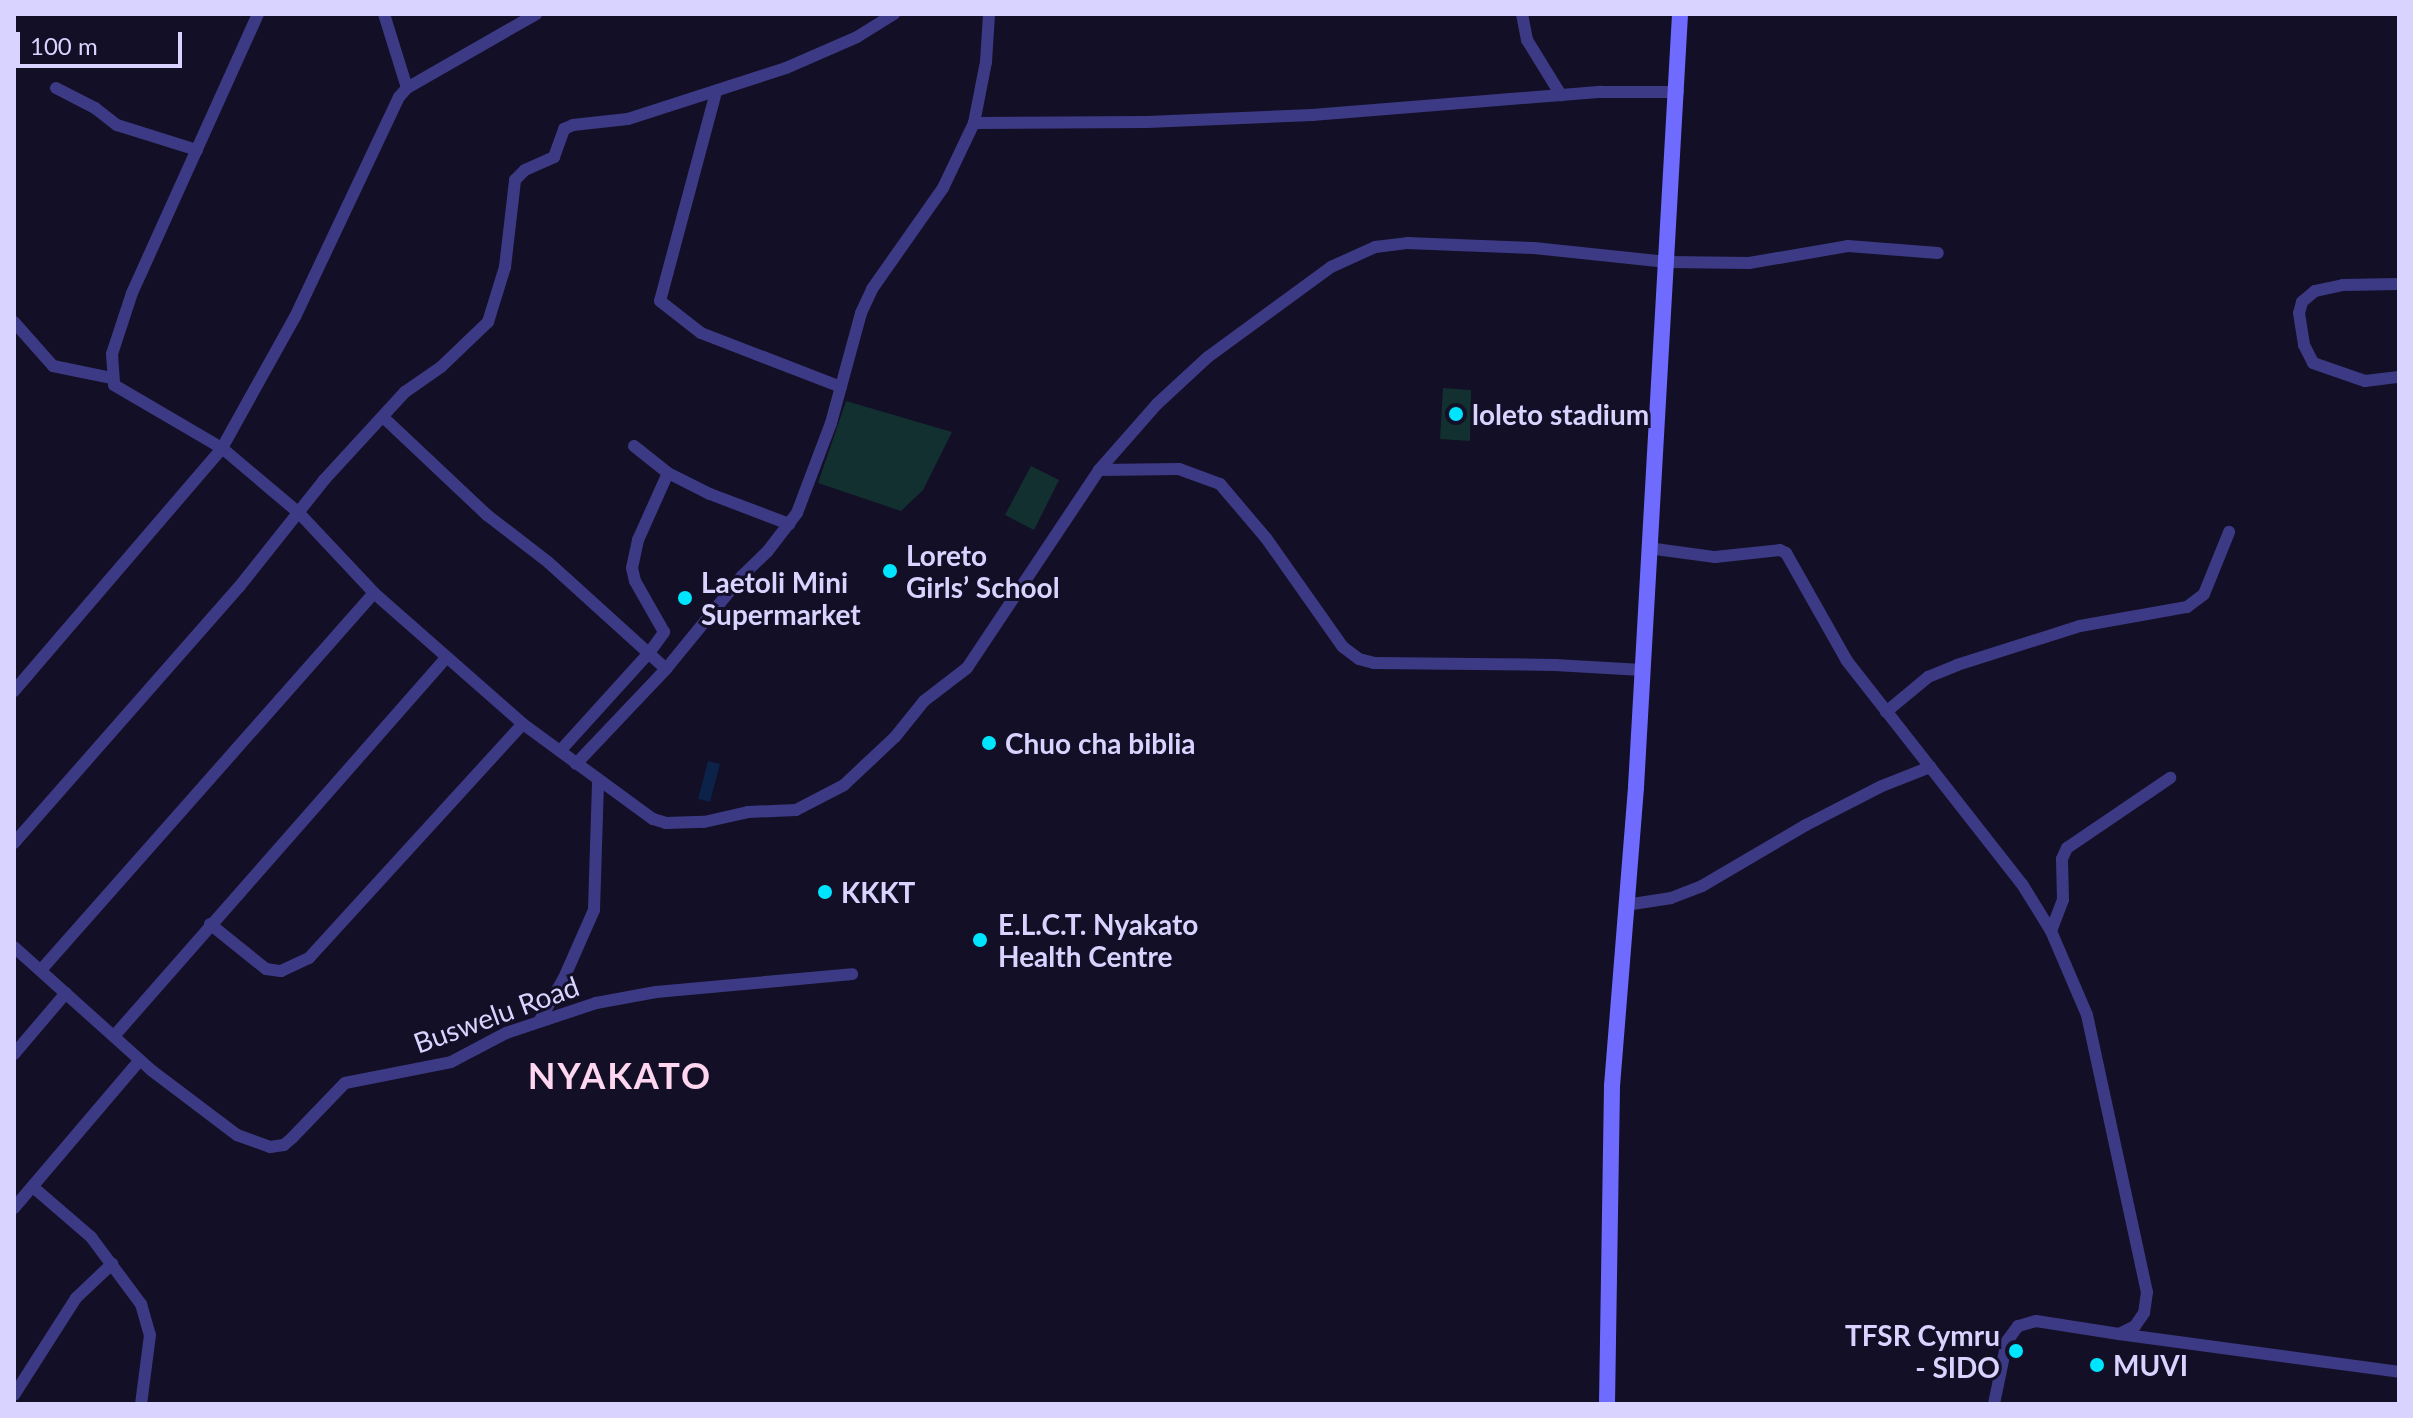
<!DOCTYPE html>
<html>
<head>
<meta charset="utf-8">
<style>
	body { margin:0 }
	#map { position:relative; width:2413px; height:1418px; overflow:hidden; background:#130f26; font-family:Lato,sans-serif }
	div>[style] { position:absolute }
	.green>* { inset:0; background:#12302f }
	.water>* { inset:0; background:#0c2248 }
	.street>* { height:12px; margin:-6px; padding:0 6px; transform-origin:6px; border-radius:6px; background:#3d3a85 }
	.secondary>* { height:16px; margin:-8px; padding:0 8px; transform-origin:8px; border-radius:8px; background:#6f6bff }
	.dots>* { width:22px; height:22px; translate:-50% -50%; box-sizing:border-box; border:4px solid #130f26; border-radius:50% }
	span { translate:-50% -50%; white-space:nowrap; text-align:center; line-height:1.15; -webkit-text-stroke:6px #130f26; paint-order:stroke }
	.poi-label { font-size:28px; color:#d9d4ff; font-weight:700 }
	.left { translate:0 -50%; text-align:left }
	.right { translate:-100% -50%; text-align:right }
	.street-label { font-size:28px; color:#d9d4ff }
	.district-label { font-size:36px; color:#ffd6f0; font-weight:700; letter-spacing:2px }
	.frame { position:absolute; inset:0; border:16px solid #d9d4ff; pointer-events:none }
	.scale { position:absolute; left:16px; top:32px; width:166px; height:36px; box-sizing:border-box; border:4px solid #d9d4ff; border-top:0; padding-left:10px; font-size:24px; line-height:28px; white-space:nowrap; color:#d9d4ff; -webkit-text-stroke:6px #130f26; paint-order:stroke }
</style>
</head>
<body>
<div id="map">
	<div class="green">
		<div style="clip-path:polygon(1443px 388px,1471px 390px,1470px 441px,1440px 439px)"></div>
		<div style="clip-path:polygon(846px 401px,952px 432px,923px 490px,901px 511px,818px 483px)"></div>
		<div style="clip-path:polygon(1031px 466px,1059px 480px,1034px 530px,1005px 515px)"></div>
	</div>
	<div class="water">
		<div style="clip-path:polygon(708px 761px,720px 764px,710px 802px,698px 799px)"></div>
	</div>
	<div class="street">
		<div style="left:258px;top:14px;width:306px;rotate:114.3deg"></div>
		<div style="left:132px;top:293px;width:64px;rotate:108.2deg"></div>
		<div style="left:112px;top:354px;width:31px;rotate:86deg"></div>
		<div style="left:114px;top:385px;width:125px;rotate:30.3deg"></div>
		<div style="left:222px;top:448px;width:101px;rotate:40.2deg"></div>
		<div style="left:299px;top:513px;width:110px;rotate:46.8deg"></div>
		<div style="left:374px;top:593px;width:198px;rotate:41.3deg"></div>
		<div style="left:523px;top:724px;width:161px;rotate:36.2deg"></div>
		<div style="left:653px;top:819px;width:14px;rotate:17deg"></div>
		<div style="left:666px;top:823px;width:38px;rotate:-2deg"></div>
		<div style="left:704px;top:822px;width:45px;rotate:-12.8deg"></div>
		<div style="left:748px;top:812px;width:48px;rotate:-2.4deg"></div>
		<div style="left:796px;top:810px;width:54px;rotate:-27.5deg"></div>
		<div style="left:844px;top:785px;width:70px;rotate:-43.3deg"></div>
		<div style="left:895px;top:737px;width:46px;rotate:-51.1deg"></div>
		<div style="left:924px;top:701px;width:54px;rotate:-37.5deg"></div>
		<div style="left:967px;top:668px;width:238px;rotate:-56.3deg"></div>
		<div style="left:1099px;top:470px;width:88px;rotate:-48.7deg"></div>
		<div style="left:1157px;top:404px;width:69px;rotate:-42.7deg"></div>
		<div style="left:1208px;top:357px;width:152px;rotate:-36.2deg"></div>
		<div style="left:1331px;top:267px;width:48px;rotate:-24.4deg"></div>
		<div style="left:1375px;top:247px;width:32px;rotate:-7deg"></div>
		<div style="left:1407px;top:243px;width:127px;rotate:2.3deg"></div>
		<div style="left:1534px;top:248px;width:134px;rotate:6deg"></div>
		<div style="left:1667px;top:262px;width:82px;rotate:0.7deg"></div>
		<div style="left:1749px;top:263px;width:100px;rotate:-9.7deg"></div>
		<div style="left:1848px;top:246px;width:90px;rotate:4.4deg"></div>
		<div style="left:384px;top:14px;width:77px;rotate:72.7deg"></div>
		<div style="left:1522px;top:14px;width:26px;rotate:79deg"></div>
		<div style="left:1527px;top:40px;width:65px;rotate:58.3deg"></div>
		<div style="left:56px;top:88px;width:44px;rotate:27.1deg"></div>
		<div style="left:95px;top:108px;width:28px;rotate:38deg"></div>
		<div style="left:117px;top:125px;width:84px;rotate:17.4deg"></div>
		<div style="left:716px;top:92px;width:216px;rotate:105deg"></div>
		<div style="left:660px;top:301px;width:52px;rotate:38deg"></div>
		<div style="left:701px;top:333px;width:150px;rotate:21.1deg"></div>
		<div style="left:974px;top:123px;width:173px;rotate:-0.3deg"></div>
		<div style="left:1147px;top:122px;width:165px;rotate:-2.4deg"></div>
		<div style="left:1312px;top:115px;width:290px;rotate:-4.6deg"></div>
		<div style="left:1601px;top:92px;width:77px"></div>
		<div style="left:2399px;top:284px;width:56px;rotate:179deg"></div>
		<div style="left:2343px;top:285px;width:29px;rotate:168deg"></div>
		<div style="left:2315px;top:291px;width:17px;rotate:140deg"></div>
		<div style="left:2302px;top:302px;width:11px;rotate:105deg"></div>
		<div style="left:2299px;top:313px;width:32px;rotate:81deg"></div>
		<div style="left:2304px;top:345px;width:20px;rotate:63deg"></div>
		<div style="left:2313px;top:363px;width:55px;rotate:19.1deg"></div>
		<div style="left:2365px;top:381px;width:34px;rotate:-7deg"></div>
		<div style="left:14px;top:322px;width:59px;rotate:48.4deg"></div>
		<div style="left:53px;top:366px;width:59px;rotate:11.7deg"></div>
		<div style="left:383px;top:417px;width:143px;rotate:43.3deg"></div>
		<div style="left:487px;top:515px;width:77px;rotate:37.6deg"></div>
		<div style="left:548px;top:562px;width:159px;rotate:42.2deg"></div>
		<div style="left:634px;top:446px;width:43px;rotate:38.5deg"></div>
		<div style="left:668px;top:473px;width:47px;rotate:26.6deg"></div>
		<div style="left:710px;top:494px;width:85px;rotate:20.8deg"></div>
		<div style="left:1099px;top:470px;width:80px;rotate:-0.7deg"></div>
		<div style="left:1179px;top:469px;width:44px;rotate:20.1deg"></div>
		<div style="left:1220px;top:484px;width:71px;rotate:49.6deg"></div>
		<div style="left:1266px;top:538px;width:133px;rotate:54.8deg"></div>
		<div style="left:1343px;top:647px;width:20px;rotate:37deg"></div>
		<div style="left:1359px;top:659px;width:16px;rotate:15deg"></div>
		<div style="left:1374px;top:663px;width:181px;rotate:0.6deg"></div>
		<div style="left:1555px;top:665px;width:87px;rotate:3.3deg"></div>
		<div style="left:1648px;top:548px;width:68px;rotate:7.7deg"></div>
		<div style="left:1715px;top:557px;width:65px;rotate:-6.1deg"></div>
		<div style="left:1780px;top:550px;width:7px;rotate:27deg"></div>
		<div style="left:1786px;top:553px;width:124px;rotate:60.5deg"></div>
		<div style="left:1847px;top:661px;width:283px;rotate:51.9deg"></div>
		<div style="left:2022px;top:884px;width:55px;rotate:58.3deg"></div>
		<div style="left:2051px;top:931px;width:91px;rotate:66.8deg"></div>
		<div style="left:2087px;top:1015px;width:283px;rotate:77.8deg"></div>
		<div style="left:2147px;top:1292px;width:21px;rotate:98deg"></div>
		<div style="left:2144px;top:1313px;width:16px;rotate:125deg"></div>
		<div style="left:2135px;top:1326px;width:18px;rotate:153deg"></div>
		<div style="left:2119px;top:1334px;width:84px;rotate:-171.1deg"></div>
		<div style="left:2036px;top:1321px;width:19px;rotate:164deg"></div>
		<div style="left:2018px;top:1326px;width:19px;rotate:126deg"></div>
		<div style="left:2007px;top:1341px;width:64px;rotate:101.7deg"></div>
		<div style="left:14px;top:691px;width:320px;rotate:-49.4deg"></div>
		<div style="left:222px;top:448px;width:150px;rotate:-60.9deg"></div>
		<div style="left:295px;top:317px;width:243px;rotate:-64.7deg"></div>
		<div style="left:399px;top:97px;width:12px;rotate:-48deg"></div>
		<div style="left:407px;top:88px;width:149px;rotate:-29.8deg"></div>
		<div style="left:1886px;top:712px;width:55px;rotate:-39.8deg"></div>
		<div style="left:1928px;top:677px;width:31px;rotate:-22deg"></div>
		<div style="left:1957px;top:665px;width:129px;rotate:-17.6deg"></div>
		<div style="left:2080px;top:626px;width:109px;rotate:-10.1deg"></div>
		<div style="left:2187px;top:607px;width:21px;rotate:-37deg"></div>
		<div style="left:2204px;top:594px;width:67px;rotate:-68deg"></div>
		<div style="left:560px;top:751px;width:132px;rotate:-47.8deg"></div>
		<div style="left:649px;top:653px;width:26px;rotate:-54deg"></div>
		<div style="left:664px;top:632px;width:59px;rotate:-119.6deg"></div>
		<div style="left:635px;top:581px;width:13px;rotate:-103deg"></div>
		<div style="left:632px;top:568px;width:29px;rotate:-78deg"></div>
		<div style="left:638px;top:540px;width:73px;rotate:-65.9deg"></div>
		<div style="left:576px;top:764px;width:131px;rotate:-46.5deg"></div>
		<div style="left:666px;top:669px;width:120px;rotate:-50.7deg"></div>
		<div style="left:742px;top:576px;width:35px;rotate:-44deg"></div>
		<div style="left:767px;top:552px;width:49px;rotate:-52.4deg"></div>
		<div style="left:797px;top:513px;width:96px;rotate:-69.3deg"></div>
		<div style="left:831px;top:423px;width:114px;rotate:-74.7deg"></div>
		<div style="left:861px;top:313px;width:26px;rotate:-65deg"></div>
		<div style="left:872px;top:289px;width:123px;rotate:-54.9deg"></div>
		<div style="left:943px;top:188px;width:72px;rotate:-64.5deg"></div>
		<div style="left:974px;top:123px;width:62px;rotate:-78.9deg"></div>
		<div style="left:986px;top:62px;width:48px;rotate:-86.4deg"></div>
		<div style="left:14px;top:843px;width:341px;rotate:-48.7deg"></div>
		<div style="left:239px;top:587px;width:137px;rotate:-51.5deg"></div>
		<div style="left:324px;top:480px;width:120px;rotate:-47.4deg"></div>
		<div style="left:405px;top:392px;width:44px;rotate:-34.8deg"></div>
		<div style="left:441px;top:367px;width:65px;rotate:-43.8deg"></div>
		<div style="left:488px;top:322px;width:58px;rotate:-72.8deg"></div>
		<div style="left:505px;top:267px;width:88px;rotate:-83.4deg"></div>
		<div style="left:515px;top:180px;width:14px;rotate:-45deg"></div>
		<div style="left:525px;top:170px;width:32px;rotate:-24deg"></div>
		<div style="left:554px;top:157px;width:30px;rotate:-70deg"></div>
		<div style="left:564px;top:129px;width:10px;rotate:-24deg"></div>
		<div style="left:573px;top:125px;width:55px;rotate:-6.2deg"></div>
		<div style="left:628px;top:119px;width:166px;rotate:-17.9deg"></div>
		<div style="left:786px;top:68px;width:77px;rotate:-23.6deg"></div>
		<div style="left:857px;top:37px;width:44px;rotate:-31.9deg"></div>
		<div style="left:1626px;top:905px;width:46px;rotate:-8.8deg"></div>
		<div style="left:1671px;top:898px;width:33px;rotate:-21deg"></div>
		<div style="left:1702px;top:886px;width:121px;rotate:-30.4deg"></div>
		<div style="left:1806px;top:825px;width:85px;rotate:-27.2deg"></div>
		<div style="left:1882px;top:786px;width:52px;rotate:-21.6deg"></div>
		<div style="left:210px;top:924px;width:72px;rotate:38.8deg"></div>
		<div style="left:266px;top:969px;width:15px;rotate:8deg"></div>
		<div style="left:281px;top:971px;width:31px;rotate:-25deg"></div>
		<div style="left:309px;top:958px;width:317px;rotate:-47.6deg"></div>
		<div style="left:2051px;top:931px;width:33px;rotate:-69deg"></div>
		<div style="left:2063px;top:900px;width:41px;rotate:-91.4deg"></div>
		<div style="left:2062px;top:859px;width:12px;rotate:-66deg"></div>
		<div style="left:2067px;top:848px;width:125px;rotate:-34.2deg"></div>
		<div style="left:14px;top:947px;width:184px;rotate:41.9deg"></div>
		<div style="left:151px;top:1070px;width:108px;rotate:37.1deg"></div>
		<div style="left:237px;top:1135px;width:35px;rotate:20deg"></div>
		<div style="left:270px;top:1147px;width:14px;rotate:-8deg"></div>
		<div style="left:284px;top:1145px;width:11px;rotate:-41deg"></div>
		<div style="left:292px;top:1138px;width:76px;rotate:-46.1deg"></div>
		<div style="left:345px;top:1083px;width:108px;rotate:-11.2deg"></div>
		<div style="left:451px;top:1062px;width:62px;rotate:-27.8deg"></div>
		<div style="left:506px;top:1033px;width:95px;rotate:-18.4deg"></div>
		<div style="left:596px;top:1003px;width:61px;rotate:-10.4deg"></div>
		<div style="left:656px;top:992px;width:197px;rotate:-5.2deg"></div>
		<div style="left:41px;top:970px;width:503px;rotate:-48.55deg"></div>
		<div style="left:540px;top:1020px;width:48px;rotate:-60.3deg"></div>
		<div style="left:564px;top:978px;width:74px;rotate:-66.2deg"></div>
		<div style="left:594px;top:910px;width:130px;rotate:-88.2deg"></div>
		<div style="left:115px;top:1035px;width:502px;rotate:-48.72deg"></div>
		<div style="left:14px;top:1054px;width:80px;rotate:-49.6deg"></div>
		<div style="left:33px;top:1187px;width:77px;rotate:40.8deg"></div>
		<div style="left:91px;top:1237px;width:84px;rotate:53.3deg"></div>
		<div style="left:141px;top:1304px;width:32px;rotate:74deg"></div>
		<div style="left:150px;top:1335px;width:70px;rotate:97.4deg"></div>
		<div style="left:14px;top:1208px;width:194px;rotate:-49.6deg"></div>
		<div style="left:2119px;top:1334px;width:283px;rotate:7.7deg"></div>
		<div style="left:14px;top:1395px;width:115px;rotate:-57.4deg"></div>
		<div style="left:76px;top:1298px;width:50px;rotate:-43.4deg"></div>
	</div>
	<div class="secondary">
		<div style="left:1607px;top:1404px;width:318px;rotate:-89.1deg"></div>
		<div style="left:1612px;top:1086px;width:300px;rotate:-85.4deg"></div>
		<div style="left:1636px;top:787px;width:774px;rotate:-86.74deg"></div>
	</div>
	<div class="dots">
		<div style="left:1456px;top:414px;background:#00e5ff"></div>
		<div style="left:890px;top:571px;background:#00e5ff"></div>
		<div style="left:685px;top:598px;background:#00e5ff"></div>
		<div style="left:989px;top:743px;background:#00e5ff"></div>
		<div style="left:825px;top:892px;background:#00e5ff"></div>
		<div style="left:980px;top:940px;background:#00e5ff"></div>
		<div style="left:2016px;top:1351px;background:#00e5ff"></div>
		<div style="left:2097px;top:1365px;background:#00e5ff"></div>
	</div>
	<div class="poi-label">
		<span class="left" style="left:1472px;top:414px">loleto stadium</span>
		<span class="left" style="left:906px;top:571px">Loreto<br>Girls’ School</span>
		<span class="left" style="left:701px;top:598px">Laetoli Mini<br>Supermarket</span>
		<span class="left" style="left:1005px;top:743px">Chuo cha biblia</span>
		<span class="left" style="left:841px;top:892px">KKKT</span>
		<span class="left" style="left:998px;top:940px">E.L.C.T. Nyakato<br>Health Centre</span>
		<span class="right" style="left:2000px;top:1351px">TFSR Cymru<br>- SIDO</span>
		<span class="left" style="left:2113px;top:1365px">MUVI</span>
	</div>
	<div class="street-label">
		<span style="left:496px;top:1014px;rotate:-20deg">Buswelu Road</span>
	</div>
	<div class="district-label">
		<span style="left:620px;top:1076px">NYAKATO</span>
	</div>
	<div class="frame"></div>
	<div class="scale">100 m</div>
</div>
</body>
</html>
